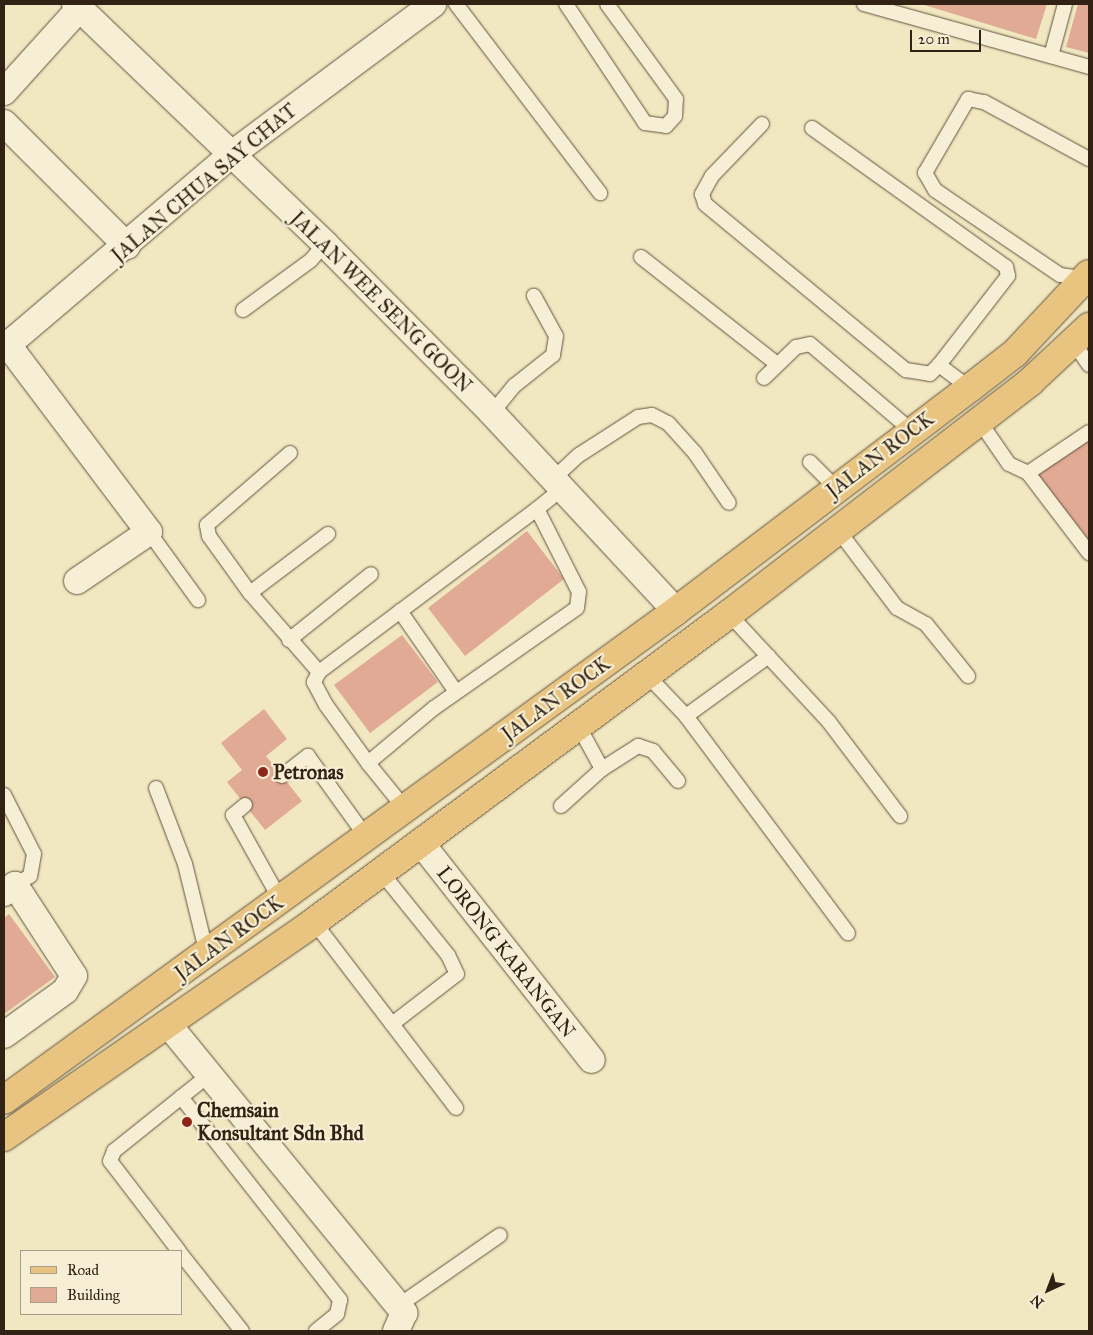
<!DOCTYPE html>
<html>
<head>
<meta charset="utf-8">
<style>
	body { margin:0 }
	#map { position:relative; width:1093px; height:1335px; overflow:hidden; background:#f1e7c0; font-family:"IM FELL Great Primer",serif }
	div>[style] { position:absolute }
	.building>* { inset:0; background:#e1aa94 }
	.roads { filter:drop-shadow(0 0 1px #62533e) drop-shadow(0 0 1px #62533e) }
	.service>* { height:14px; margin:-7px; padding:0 7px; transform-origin:7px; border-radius:7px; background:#f6efd6 }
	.minor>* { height:26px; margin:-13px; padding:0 13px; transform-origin:13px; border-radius:13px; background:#f6efd6 }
	.primary>* { height:28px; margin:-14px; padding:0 14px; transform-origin:14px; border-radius:14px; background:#e8c480 }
	.dots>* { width:14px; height:14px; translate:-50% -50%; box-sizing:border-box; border:2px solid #f6efd6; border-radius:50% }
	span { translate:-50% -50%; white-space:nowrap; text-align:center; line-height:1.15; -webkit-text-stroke:4.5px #f6efd6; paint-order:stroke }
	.street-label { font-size:20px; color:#322213 }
	.poi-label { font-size:20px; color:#322213; font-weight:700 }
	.left { translate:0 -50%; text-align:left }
	.frame { position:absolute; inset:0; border:5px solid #322213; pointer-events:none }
	.legend { position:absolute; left:20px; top:1250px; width:162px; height:65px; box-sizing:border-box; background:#f6efd6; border:1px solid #a89d88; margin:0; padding:6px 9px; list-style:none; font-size:15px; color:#322213 }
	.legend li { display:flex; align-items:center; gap:10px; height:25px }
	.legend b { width:25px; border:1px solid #a89d88 }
	.north { position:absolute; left:1023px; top:1265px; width:50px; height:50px; -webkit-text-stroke:4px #f6efd6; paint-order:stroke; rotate:223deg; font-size:14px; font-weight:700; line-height:20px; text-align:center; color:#322213 }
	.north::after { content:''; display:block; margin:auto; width:18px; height:22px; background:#322213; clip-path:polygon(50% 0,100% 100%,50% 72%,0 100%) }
	.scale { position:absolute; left:910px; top:30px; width:71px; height:22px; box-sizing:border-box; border:2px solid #322213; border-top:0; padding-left:6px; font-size:15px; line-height:18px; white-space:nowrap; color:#322213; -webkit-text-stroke:4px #f6efd6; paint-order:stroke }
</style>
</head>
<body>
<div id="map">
	<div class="building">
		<div style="clip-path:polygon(921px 4px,1047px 4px,1036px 39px)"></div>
		<div style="clip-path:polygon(1078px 4px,1089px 4px,1089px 53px,1066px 47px)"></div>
		<div style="clip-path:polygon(1089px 438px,1089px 540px,1036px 473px)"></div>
		<div style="clip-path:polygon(527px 531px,564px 579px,465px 656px,428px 608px)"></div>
		<div style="clip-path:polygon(402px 635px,438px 682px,370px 733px,334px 685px)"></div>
		<div style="clip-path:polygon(264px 709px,287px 739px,266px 756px,302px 801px,265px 830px,227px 782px,242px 770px,221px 743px)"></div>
		<div style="clip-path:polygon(9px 914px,55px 977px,4px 1014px,4px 918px)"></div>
	</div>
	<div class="roads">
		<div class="service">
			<div style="left:456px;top:4px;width:238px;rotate:52.7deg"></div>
			<div style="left:566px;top:4px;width:143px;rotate:56.4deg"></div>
			<div style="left:645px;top:123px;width:21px;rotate:8deg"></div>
			<div style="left:666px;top:126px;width:13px;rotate:-48deg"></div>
			<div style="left:675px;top:116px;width:17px;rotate:-87deg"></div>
			<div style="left:676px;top:99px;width:117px;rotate:-126deg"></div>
			<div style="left:864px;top:4px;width:234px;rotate:15.6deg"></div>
			<div style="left:1051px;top:56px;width:54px;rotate:-74.9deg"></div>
			<div style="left:762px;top:124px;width:72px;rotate:133.9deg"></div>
			<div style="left:712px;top:176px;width:21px;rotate:119deg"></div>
			<div style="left:702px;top:194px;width:10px;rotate:73deg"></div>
			<div style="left:705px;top:204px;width:261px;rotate:39.6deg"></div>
			<div style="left:906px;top:370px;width:24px;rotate:9deg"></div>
			<div style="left:930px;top:374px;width:13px;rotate:-45deg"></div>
			<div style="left:812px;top:128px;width:239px;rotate:35.6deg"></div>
			<div style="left:1006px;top:267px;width:9px;rotate:77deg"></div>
			<div style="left:1008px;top:276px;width:113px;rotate:127.8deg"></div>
			<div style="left:939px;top:365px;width:39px;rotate:37deg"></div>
			<div style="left:641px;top:257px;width:173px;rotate:38.2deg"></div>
			<div style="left:1086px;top:279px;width:26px;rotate:-171deg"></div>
			<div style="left:1060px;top:275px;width:151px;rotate:-145.8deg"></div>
			<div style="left:935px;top:190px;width:20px;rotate:-120deg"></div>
			<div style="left:925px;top:173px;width:86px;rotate:-59.8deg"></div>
			<div style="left:968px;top:99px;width:16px;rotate:11deg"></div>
			<div style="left:984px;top:102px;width:119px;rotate:28.5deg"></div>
			<div style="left:243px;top:310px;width:84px;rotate:-36.3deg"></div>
			<div style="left:311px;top:260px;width:21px;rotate:-49deg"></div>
			<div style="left:1073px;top:342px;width:28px;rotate:55deg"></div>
			<div style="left:764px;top:378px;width:45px;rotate:-44.1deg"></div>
			<div style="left:796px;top:347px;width:14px;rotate:-12deg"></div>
			<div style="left:810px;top:344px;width:134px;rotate:40.5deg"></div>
			<div style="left:492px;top:413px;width:35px;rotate:-51deg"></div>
			<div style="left:514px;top:386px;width:50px;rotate:-38.5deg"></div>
			<div style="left:553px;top:355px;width:19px;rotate:-81deg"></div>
			<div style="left:556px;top:336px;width:46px;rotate:-118.8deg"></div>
			<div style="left:980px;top:422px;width:51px;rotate:55.4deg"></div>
			<div style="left:1009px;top:464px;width:21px;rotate:25deg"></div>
			<div style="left:1028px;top:473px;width:73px;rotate:-33.9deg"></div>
			<div style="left:290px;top:453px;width:110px;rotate:139.1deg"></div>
			<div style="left:207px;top:525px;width:11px;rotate:80deg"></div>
			<div style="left:209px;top:536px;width:70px;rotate:54.3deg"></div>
			<div style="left:250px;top:593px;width:105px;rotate:48.9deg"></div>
			<div style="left:810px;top:462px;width:37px;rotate:45deg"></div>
			<div style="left:1028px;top:473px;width:101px;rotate:52.7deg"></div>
			<div style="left:553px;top:479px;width:35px;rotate:-43deg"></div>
			<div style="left:579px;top:455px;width:70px;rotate:-32.8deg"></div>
			<div style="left:638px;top:417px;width:14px;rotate:-8deg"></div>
			<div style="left:652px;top:415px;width:18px;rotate:27deg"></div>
			<div style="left:668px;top:423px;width:40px;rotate:48deg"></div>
			<div style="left:695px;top:453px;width:60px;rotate:55.8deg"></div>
			<div style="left:838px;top:530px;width:98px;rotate:52.9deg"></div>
			<div style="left:897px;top:608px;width:33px;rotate:29deg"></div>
			<div style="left:926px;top:624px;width:67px;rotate:51.1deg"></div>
			<div style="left:149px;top:532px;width:84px;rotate:54.2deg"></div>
			<div style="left:250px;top:593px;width:98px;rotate:-37.1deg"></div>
			<div style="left:400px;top:611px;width:98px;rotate:55.3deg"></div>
			<div style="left:729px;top:614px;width:147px;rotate:47.2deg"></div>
			<div style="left:829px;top:722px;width:118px;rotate:52.9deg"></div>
			<div style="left:289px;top:640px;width:105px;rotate:-38.8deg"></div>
			<div style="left:647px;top:675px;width:57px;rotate:46.4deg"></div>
			<div style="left:686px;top:716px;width:271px;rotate:53.3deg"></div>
			<div style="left:686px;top:716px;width:102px;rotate:-35.9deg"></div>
			<div style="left:368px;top:763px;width:72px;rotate:-125.9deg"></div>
			<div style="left:326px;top:705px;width:26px;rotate:-118deg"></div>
			<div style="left:314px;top:682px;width:11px;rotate:-63deg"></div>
			<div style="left:319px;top:672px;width:272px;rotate:-36.8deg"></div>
			<div style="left:602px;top:769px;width:43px;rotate:-32.6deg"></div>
			<div style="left:638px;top:746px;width:16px;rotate:18deg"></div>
			<div style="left:653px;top:751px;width:39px;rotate:50deg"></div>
			<div style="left:282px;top:776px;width:33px;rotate:-38deg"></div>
			<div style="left:308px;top:756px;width:101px;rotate:54.3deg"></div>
			<div style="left:156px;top:788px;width:81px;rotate:69.1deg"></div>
			<div style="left:185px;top:864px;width:93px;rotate:76.3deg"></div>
			<div style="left:4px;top:795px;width:66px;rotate:63deg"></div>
			<div style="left:34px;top:854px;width:22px;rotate:100deg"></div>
			<div style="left:30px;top:876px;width:17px;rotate:149deg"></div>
			<div style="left:245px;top:805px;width:16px;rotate:140deg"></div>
			<div style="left:233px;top:815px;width:98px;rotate:60.8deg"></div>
			<div style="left:561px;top:806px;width:55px;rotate:-42.1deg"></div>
			<div style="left:602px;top:769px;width:50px;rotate:-118.6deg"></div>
			<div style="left:406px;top:810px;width:60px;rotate:-129deg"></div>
			<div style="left:368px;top:763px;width:86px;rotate:-39.8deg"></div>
			<div style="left:434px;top:708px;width:174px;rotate:-35deg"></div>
			<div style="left:577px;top:608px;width:16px;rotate:-83deg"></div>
			<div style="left:579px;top:592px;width:93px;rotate:-116.8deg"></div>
			<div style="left:537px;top:509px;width:33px;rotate:-39deg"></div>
			<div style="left:381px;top:872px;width:107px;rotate:51.1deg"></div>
			<div style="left:448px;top:955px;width:21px;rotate:65deg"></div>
			<div style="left:457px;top:974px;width:82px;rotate:142.4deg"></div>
			<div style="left:314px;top:922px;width:234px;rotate:52.6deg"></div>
			<div style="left:181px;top:1097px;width:258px;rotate:51.9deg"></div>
			<div style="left:340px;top:1300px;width:14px;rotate:102deg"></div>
			<div style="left:337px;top:1314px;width:27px;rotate:141deg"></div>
			<div style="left:179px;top:1251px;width:113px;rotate:-127.5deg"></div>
			<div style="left:110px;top:1161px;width:11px;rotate:-68deg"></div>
			<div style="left:114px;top:1151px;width:123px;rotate:-38.7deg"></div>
			<div style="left:181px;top:1254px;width:98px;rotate:51.6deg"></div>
			<div style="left:398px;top:1306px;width:124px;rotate:-34.8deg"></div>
		</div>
		<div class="minor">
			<div style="left:75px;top:4px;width:347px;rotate:43.8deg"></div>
			<div style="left:325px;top:244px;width:238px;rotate:45.3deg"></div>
			<div style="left:492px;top:413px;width:270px;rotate:47.1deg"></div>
			<div style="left:4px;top:92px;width:113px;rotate:-47.9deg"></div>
			<div style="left:4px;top:123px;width:174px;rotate:45deg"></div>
			<div style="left:8px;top:345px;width:234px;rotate:53deg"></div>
			<div style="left:149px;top:532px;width:87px;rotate:145.8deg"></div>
			<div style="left:4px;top:348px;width:299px;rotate:-40.4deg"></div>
			<div style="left:232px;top:154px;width:251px;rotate:-36.7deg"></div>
			<div style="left:421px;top:843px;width:276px;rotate:51.8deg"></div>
			<div style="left:4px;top:893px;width:14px;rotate:-36deg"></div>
			<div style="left:15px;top:885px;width:108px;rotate:57deg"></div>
			<div style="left:74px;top:976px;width:17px;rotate:121deg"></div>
			<div style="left:65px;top:991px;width:75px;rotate:144.2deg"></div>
			<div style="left:167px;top:1023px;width:375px;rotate:50.7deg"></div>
			<div style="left:404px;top:1313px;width:20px;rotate:114deg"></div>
		</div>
		<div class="primary">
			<div style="left:4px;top:1100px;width:831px;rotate:-36.04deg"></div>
			<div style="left:676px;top:611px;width:369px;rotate:-37.2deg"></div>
			<div style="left:970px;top:388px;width:57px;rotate:-37.9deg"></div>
			<div style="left:1015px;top:353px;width:108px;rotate:-46.9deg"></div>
			<div style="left:4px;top:1137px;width:377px;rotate:-34.7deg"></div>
			<div style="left:314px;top:922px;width:517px;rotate:-36.58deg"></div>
			<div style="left:729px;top:614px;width:380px;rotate:-37.6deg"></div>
			<div style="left:1030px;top:382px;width:81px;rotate:-43deg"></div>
		</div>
	</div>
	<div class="dots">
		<div style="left:263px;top:772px;background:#8f2418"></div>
		<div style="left:187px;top:1122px;background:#8f2418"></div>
	</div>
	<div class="street-label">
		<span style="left:204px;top:183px;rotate:-40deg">JALAN CHUA SAY CHAT</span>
		<span style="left:381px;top:302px;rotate:45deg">JALAN WEE SENG GOON</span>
		<span style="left:880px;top:455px;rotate:-37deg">JALAN ROCK</span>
		<span style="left:556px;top:699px;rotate:-36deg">JALAN ROCK</span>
		<span style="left:229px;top:938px;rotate:-36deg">JALAN ROCK</span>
		<span style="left:506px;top:952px;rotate:52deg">LORONG KARANGAN</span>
	</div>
	<div class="poi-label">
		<span class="left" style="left:273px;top:772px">Petronas</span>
		<span class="left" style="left:197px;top:1122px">Chemsain<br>Konsultant Sdn Bhd</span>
	</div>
	<div class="frame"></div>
	<ul class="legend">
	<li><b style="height:6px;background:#e8c480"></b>Road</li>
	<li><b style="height:14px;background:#e1aa94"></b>Building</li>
	</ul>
	<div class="north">N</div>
	<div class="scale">20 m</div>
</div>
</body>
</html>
